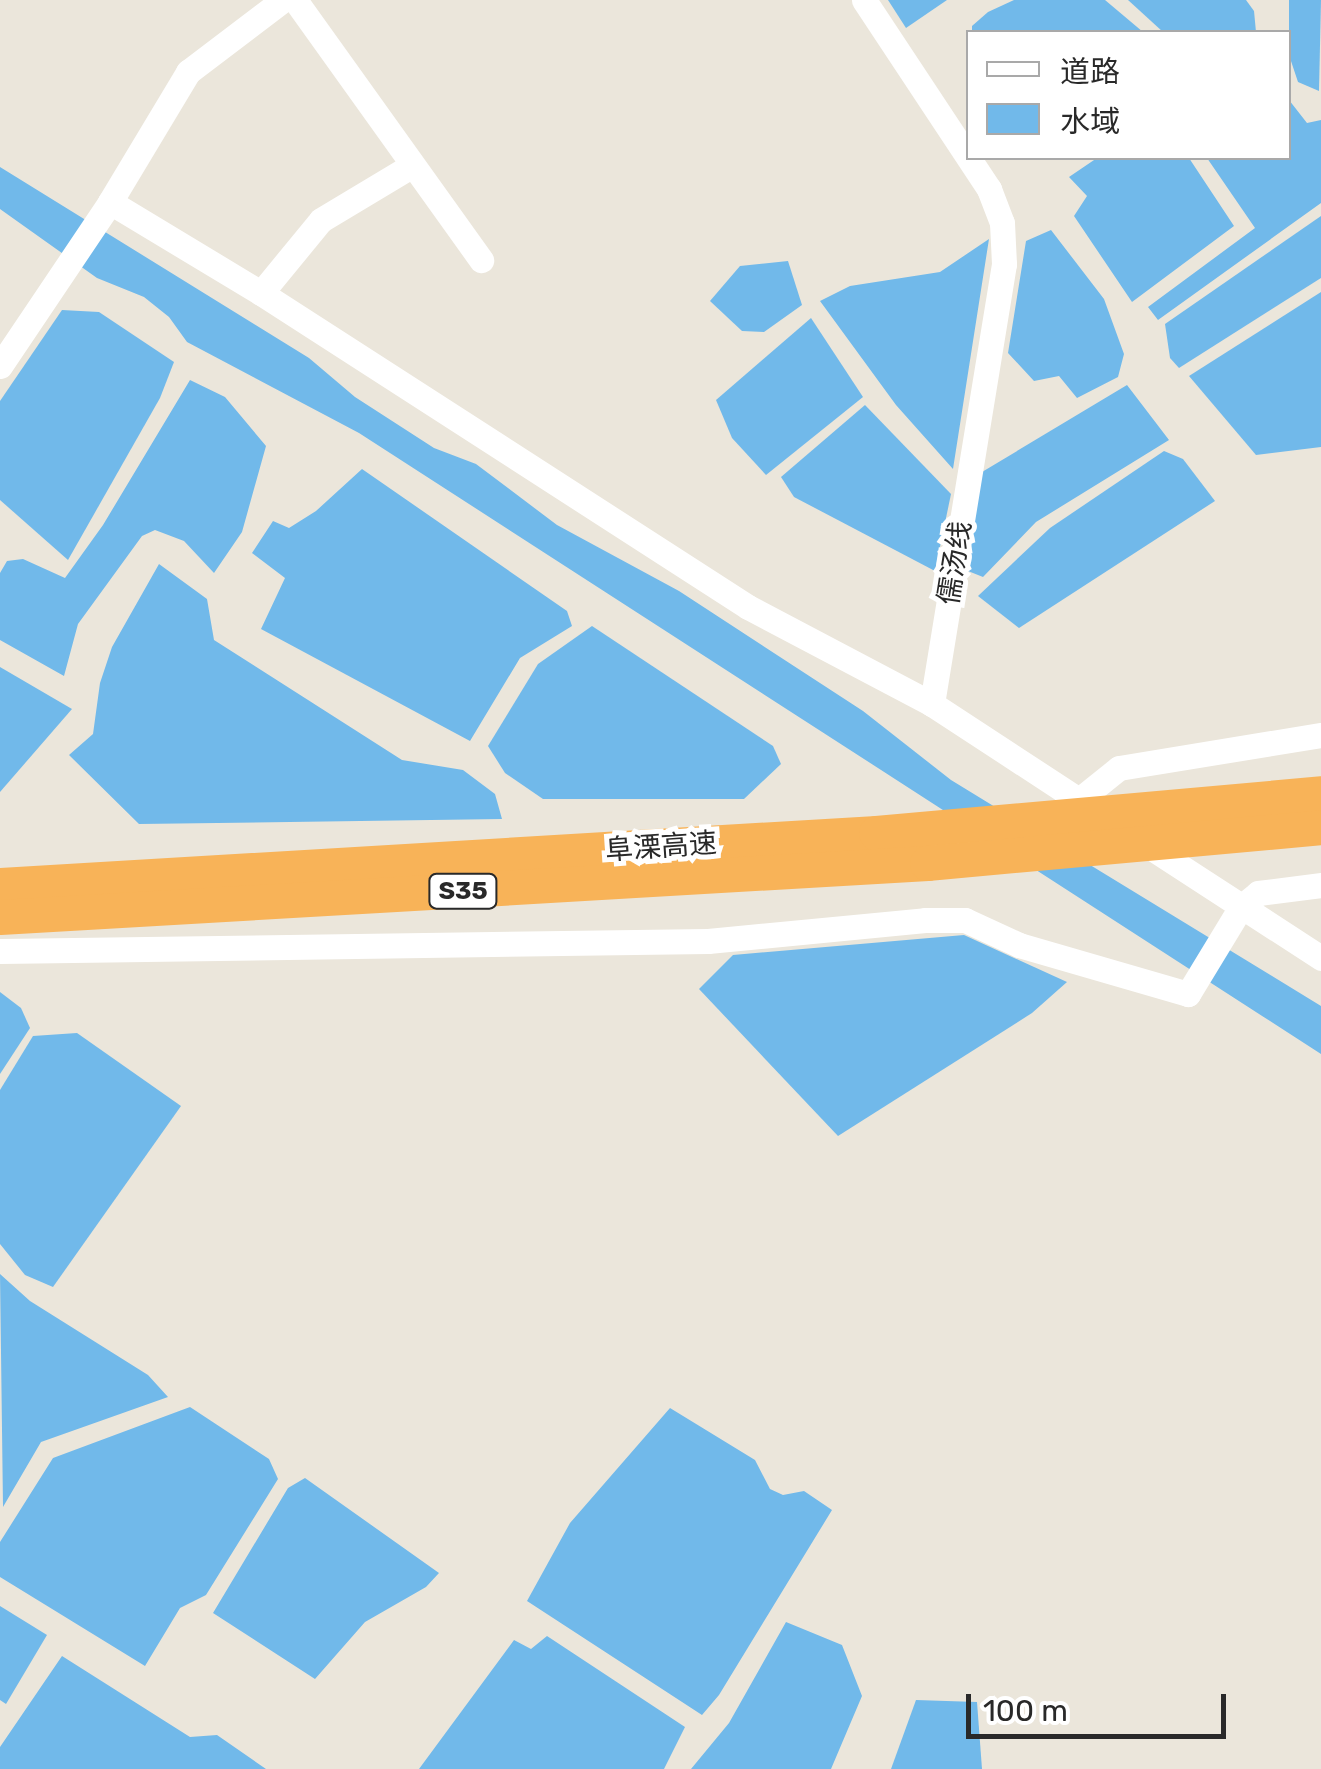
<!DOCTYPE html>
<html>
<head>
<meta charset="utf-8">
<style>
	body { margin:0 }
	#map { position:relative; width:1321px; height:1769px; overflow:hidden; background:#ebe6db; font-family:Rubik,"Noto Sans SC",sans-serif }
	div>[style] { position:absolute }
	.water>* { inset:0; background:#71b9ea }
	.minor>* { height:25px; margin:-12.5px; padding:0 12.5px; transform-origin:12.5px; border-radius:12.5px; background:#fff }
	.highway>* { height:35px; margin:-17.5px; padding:0 17.5px; transform-origin:17.5px; border-radius:17.5px; background:#f8b358 }
	span { translate:-50% -50%; white-space:nowrap; text-align:center; line-height:1.15; -webkit-text-stroke:10px #fff; paint-order:stroke }
	.shield-label span { padding:2px 8px; background:#fff; border:2px solid; border-radius:8px; -webkit-text-stroke-width:0 }
	.shield-label { font-size:25px; color:#292929; font-weight:700 }
	.street-label { font-size:28px; color:#292929 }
	.legend { position:absolute; left:966px; top:30px; width:325px; height:130px; box-sizing:border-box; background:#fff; border:2px solid #a9a9a9; margin:0; padding:12px 18px; list-style:none; font-size:30px; color:#292929 }
	.legend li { display:flex; align-items:center; gap:20px; height:50px }
	.legend b { width:50px; border:2px solid #a9a9a9 }
	.scale { position:absolute; left:966px; top:1694px; width:260px; height:45px; box-sizing:border-box; border:5px solid #292929; border-top:0; padding-left:12px; font-size:30px; line-height:35px; white-space:nowrap; color:#292929; -webkit-text-stroke:8px #fff; paint-order:stroke }
</style>
</head>
<body>
<div id="map">
	<div class="water">
		<div style="clip-path:polygon(888px 0,947px 0,906px 28px)"></div>
		<div style="clip-path:polygon(1014px 0,1105px 0,1143px 32px,972px 32px,972px 26px,988px 12px)"></div>
		<div style="clip-path:polygon(1128px 0,1246px 0,1254px 11px,1256px 32px,1163px 32px)"></div>
		<div style="clip-path:polygon(1289px 0,1321px 0,1319px 91px,1298px 82px,1289px 55px)"></div>
		<div style="clip-path:polygon(1289px 100px,1307px 123px,1321px 120px,1321px 203px,1158px 320px,1148px 307px,1255px 228px,1207px 158px,1288px 158px)"></div>
		<div style="clip-path:polygon(1097px 158px,1189px 158px,1234px 226px,1132px 302px,1074px 216px,1087px 196px,1069px 177px)"></div>
		<div style="clip-path:polygon(0 167px,309px 358px,355px 397px,434px 448px,476px 464px,557px 525px,679px 591px,863px 711px,951px 780px,1321px 1006px,1321px 1054px,359px 433px,187px 342px,169px 317px,144px 297px,97px 278px,0 209px)"></div>
		<div style="clip-path:polygon(1321px 216px,1321px 278px,1179px 368px,1170px 358px,1165px 324px)"></div>
		<div style="clip-path:polygon(1051px 230px,1104px 299px,1124px 354px,1118px 377px,1077px 398px,1059px 376px,1034px 381px,1008px 353px,1026px 241px)"></div>
		<div style="clip-path:polygon(989px 239px,953px 469px,896px 405px,820px 301px,850px 286px,940px 272px)"></div>
		<div style="clip-path:polygon(788px 261px,802px 305px,764px 332px,742px 331px,710px 301px,740px 266px)"></div>
		<div style="clip-path:polygon(1321px 292px,1321px 447px,1256px 455px,1189px 376px)"></div>
		<div style="clip-path:polygon(62px 310px,99px 312px,174px 362px,160px 398px,68px 560px,0 500px,0 401px)"></div>
		<div style="clip-path:polygon(811px 318px,863px 397px,766px 475px,732px 438px,716px 400px)"></div>
		<div style="clip-path:polygon(190px 380px,225px 397px,266px 446px,242px 532px,214px 573px,184px 541px,155px 530px,142px 536px,78px 624px,64px 676px,0 640px,0 573px,7px 561px,23px 559px,65px 578px,103px 525px)"></div>
		<div style="clip-path:polygon(1127px 385px,1169px 440px,1036px 522px,983px 577px,963px 569px,982px 472px)"></div>
		<div style="clip-path:polygon(865px 405px,951px 494px,935px 571px,794px 497px,781px 477px)"></div>
		<div style="clip-path:polygon(1164px 451px,1183px 459px,1215px 501px,1019px 628px,978px 596px,1050px 528px)"></div>
		<div style="clip-path:polygon(362px 469px,567px 611px,572px 626px,520px 658px,470px 741px,261px 629px,285px 578px,252px 553px,273px 521px,289px 528px,316px 511px)"></div>
		<div style="clip-path:polygon(159px 564px,207px 599px,214px 640px,402px 760px,463px 770px,495px 794px,502px 819px,139px 824px,69px 755px,93px 734px,100px 683px,112px 647px)"></div>
		<div style="clip-path:polygon(592px 626px,773px 746px,781px 764px,744px 799px,543px 799px,505px 773px,488px 746px,538px 664px)"></div>
		<div style="clip-path:polygon(0 667px,72px 709px,0 792px)"></div>
		<div style="clip-path:polygon(964px 935px,1067px 982px,1032px 1013px,838px 1136px,699px 989px,733px 955px)"></div>
		<div style="clip-path:polygon(0 992px,21px 1008px,30px 1028px,0 1074px)"></div>
		<div style="clip-path:polygon(77px 1033px,181px 1106px,53px 1287px,25px 1275px,0 1244px,0 1090px,33px 1036px)"></div>
		<div style="clip-path:polygon(0 1274px,30px 1301px,148px 1375px,168px 1397px,41px 1442px,3px 1507px)"></div>
		<div style="clip-path:polygon(190px 1407px,269px 1459px,278px 1479px,206px 1595px,180px 1608px,145px 1666px,0 1577px,0 1542px,53px 1458px)"></div>
		<div style="clip-path:polygon(670px 1408px,755px 1460px,770px 1489px,783px 1495px,804px 1491px,832px 1510px,719px 1695px,702px 1715px,527px 1601px,570px 1523px)"></div>
		<div style="clip-path:polygon(305px 1478px,439px 1573px,426px 1587px,365px 1622px,315px 1679px,213px 1613px,288px 1488px)"></div>
		<div style="clip-path:polygon(0 1606px,47px 1635px,6px 1704px,0 1700px)"></div>
		<div style="clip-path:polygon(786px 1622px,842px 1645px,862px 1696px,831px 1769px,691px 1769px,729px 1723px)"></div>
		<div style="clip-path:polygon(547px 1636px,685px 1727px,664px 1769px,419px 1769px,514px 1640px,531px 1649px)"></div>
		<div style="clip-path:polygon(62px 1656px,190px 1737px,217px 1735px,266px 1769px,0 1769px,0 1747px)"></div>
		<div style="clip-path:polygon(916px 1700px,977px 1702px,982px 1769px,891px 1769px)"></div>
	</div>
	<div class="minor">
		<div style="left:295px;top:0;width:320px;rotate:54.4deg"></div>
		<div style="left:864px;top:0;width:227px;rotate:56.5deg"></div>
		<div style="left:989px;top:189px;width:36px;rotate:69deg"></div>
		<div style="left:1002px;top:223px;width:41px;rotate:87.2deg"></div>
		<div style="left:1004px;top:264px;width:446px;rotate:99.3deg"></div>
		<div style="left:932px;top:704px;width:204px;rotate:33.2deg"></div>
		<div style="left:110px;top:202px;width:176px;rotate:31.1deg"></div>
		<div style="left:261px;top:293px;width:579px;rotate:32.81deg"></div>
		<div style="left:748px;top:607px;width:208px;rotate:27.8deg"></div>
		<div style="left:261px;top:293px;width:94px;rotate:-50.6deg"></div>
		<div style="left:321px;top:220px;width:105px;rotate:-31deg"></div>
		<div style="left:0;top:366px;width:197px;rotate:-56.1deg"></div>
		<div style="left:110px;top:202px;width:152px;rotate:-59deg"></div>
		<div style="left:188px;top:72px;width:119px;rotate:-37.2deg"></div>
		<div style="left:1079px;top:800px;width:51px;rotate:-38.7deg"></div>
		<div style="left:1119px;top:768px;width:205px;rotate:-9.3deg"></div>
		<div style="left:1141px;top:841px;width:215px;rotate:33deg"></div>
		<div style="left:0;top:951px;width:708px;rotate:-0.81deg"></div>
		<div style="left:708px;top:941px;width:218px;rotate:-5.5deg"></div>
		<div style="left:925px;top:920px;width:40px"></div>
		<div style="left:965px;top:920px;width:60px;rotate:24.8deg"></div>
		<div style="left:1019px;top:945px;width:176px;rotate:16.2deg"></div>
		<div style="left:1188px;top:994px;width:102px;rotate:-58.7deg"></div>
		<div style="left:1241px;top:907px;width:22px;rotate:-39deg"></div>
		<div style="left:1258px;top:893px;width:64px;rotate:-7.2deg"></div>
	</div>
	<div class="highway">
		<div style="left:0;top:885px;width:878px;rotate:-3.4deg"></div>
		<div style="left:876px;top:833px;width:447px;rotate:-5.1deg"></div>
		<div style="left:0;top:917px;width:929px;rotate:-3.33deg"></div>
		<div style="left:927px;top:863px;width:396px;rotate:-5.2deg"></div>
	</div>
	<div class="shield-label">
		<span style="left:463px;top:891px">S35</span>
	</div>
	<div class="street-label">
		<span style="left:955px;top:563px;rotate:-81deg">儒汤线</span>
		<span style="left:661px;top:847px;rotate:-4deg">阜溧高速</span>
	</div>
	<ul class="legend">
	<li><b style="height:12px;background:#fff"></b>道路</li>
	<li><b style="height:28px;background:#71b9ea"></b>水域</li>
	</ul>
	<div class="scale">100 m</div>
</div>
</body>
</html>
